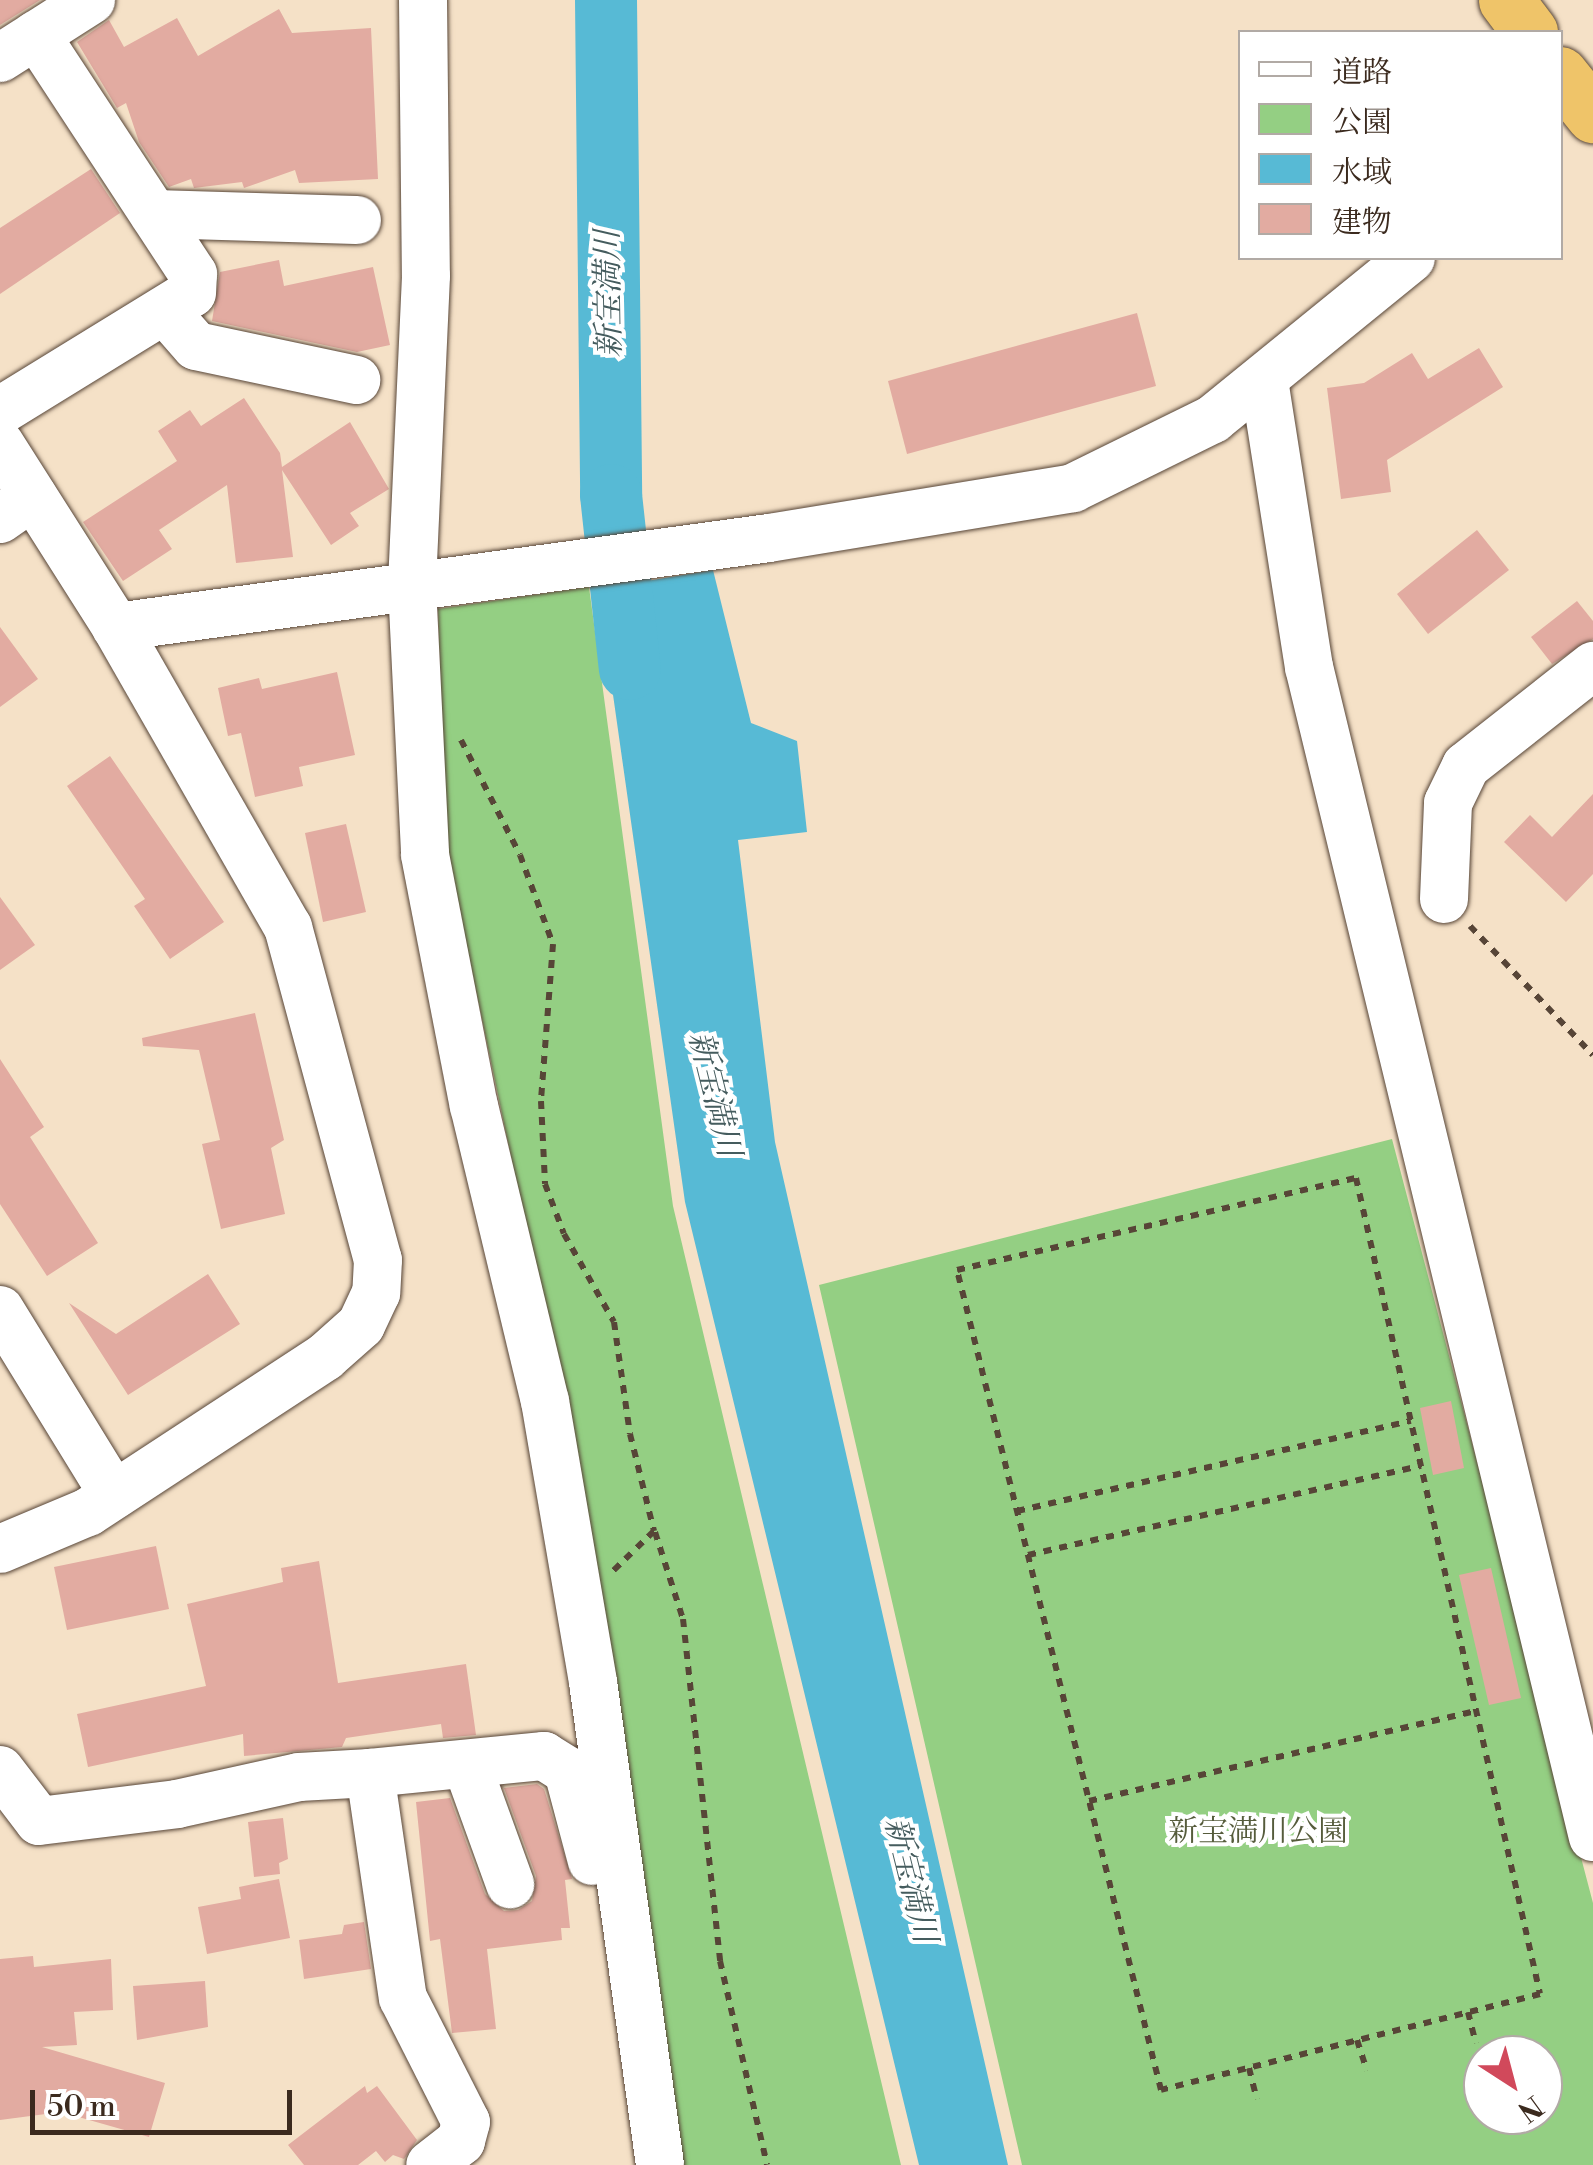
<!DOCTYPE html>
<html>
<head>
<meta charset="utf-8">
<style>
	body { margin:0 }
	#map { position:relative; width:1593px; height:2165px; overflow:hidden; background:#f5e1c7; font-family:"Libre Bodoni","Noto Serif JP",serif }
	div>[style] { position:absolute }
	.green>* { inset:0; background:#94cf83 }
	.water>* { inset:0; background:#57bad5 }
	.river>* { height:62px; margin:-31px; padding:0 31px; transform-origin:31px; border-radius:31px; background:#57bad5 }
	.building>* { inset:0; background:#e2aba1 }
	.path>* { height:6px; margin-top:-3px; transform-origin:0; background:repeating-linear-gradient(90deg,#574537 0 8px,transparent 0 16px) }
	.roads { filter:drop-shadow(0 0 2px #574537) drop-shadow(0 0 2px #574537) }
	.minor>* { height:48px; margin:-24px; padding:0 24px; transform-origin:24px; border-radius:24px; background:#fff }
	.highway>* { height:55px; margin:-27.5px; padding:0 27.5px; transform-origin:27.5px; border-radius:27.5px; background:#efc469 }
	span { translate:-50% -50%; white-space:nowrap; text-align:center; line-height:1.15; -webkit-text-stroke:8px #fff; paint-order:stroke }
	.park-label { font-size:30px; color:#565c3c }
	.water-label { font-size:32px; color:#455c5e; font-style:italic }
	.legend { position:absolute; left:1238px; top:30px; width:325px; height:230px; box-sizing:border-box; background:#fff; border:2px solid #b1aaa5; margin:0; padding:12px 18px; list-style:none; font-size:30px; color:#3b2a1e }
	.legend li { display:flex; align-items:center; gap:20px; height:50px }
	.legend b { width:50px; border:2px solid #b1aaa5 }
	.north { position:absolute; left:1463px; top:2035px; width:100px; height:100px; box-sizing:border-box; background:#fff; border:2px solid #b1aaa5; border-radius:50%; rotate:144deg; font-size:28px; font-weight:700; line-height:40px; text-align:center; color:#3b2a1e }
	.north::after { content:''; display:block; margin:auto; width:35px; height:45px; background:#d1495b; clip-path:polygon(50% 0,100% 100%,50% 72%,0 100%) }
	.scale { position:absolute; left:30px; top:2090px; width:262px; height:45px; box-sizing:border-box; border:5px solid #3b2a1e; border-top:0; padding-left:12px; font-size:30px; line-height:35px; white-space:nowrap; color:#3b2a1e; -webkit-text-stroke:8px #fff; paint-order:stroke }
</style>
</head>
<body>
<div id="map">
	<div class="green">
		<div style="clip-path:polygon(589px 587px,673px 1206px,901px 2165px,670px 2165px,521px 1204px,446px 848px,438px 609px)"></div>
		<div style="clip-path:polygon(evenodd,1392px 1139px,1593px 1903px,1593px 2165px,1022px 2165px,819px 1285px,1392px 1139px,1483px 2055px,1543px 2055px,1543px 2115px,1483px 2115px,1483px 2055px)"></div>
	</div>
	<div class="water">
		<div style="clip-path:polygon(713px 570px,751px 723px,797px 741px,807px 832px,738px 840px,775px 1142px,1008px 2165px,919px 2165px,685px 1202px,598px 589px)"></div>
	</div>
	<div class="river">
		<div style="left:606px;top:0;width:495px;rotate:89.4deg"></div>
		<div style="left:611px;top:495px;width:175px;rotate:83.8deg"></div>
	</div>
	<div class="building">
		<div style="clip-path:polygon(0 0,40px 0,0 25px)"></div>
		<div style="clip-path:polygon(279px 9px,292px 33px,371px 28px,378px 179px,299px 183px,295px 170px,244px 188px,242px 182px,194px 188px,191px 179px,169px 187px,139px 142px,126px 103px,117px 108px,77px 42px,109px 20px,124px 47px,177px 18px,198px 56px)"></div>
		<div style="clip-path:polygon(91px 169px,120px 213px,0 294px,0 228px)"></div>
		<div style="clip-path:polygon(279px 260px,284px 286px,373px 267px,390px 345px,357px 352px,212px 321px,220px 272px)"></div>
		<div style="clip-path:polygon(1137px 313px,1156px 386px,907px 454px,888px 381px)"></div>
		<div style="clip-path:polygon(1479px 348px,1503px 387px,1387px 460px,1391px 492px,1341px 499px,1327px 388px,1364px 383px,1412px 353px,1428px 379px)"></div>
		<div style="clip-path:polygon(244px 398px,280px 453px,282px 467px,350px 422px,389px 489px,350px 513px,359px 526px,331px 545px,282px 470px,293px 557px,236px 563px,227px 485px,159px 530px,172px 549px,123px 581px,83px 522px,177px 461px,158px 431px,190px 410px,201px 426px)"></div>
		<div style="clip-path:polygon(1477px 530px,1509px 570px,1428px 634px,1397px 594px)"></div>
		<div style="clip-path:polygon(1577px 601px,1593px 621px,1593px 639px,1552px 664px,1531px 637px)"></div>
		<div style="clip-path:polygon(0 627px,38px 679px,0 707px)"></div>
		<div style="clip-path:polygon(337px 672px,355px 755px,299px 767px,303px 786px,255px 797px,241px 733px,228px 736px,218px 688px,259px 678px,262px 689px)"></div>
		<div style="clip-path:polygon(110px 756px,224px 922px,170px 959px,134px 906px,145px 899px,67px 786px)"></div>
		<div style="clip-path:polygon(1593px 794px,1593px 874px,1566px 902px,1504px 842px,1530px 815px,1552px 837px)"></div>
		<div style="clip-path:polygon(346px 824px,366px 912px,323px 922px,305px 833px)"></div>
		<div style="clip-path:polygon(0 897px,35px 945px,0 970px)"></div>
		<div style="clip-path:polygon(255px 1013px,284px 1140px,271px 1148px,285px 1214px,221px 1229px,202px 1144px,220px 1140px,199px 1050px,143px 1046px,142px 1038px)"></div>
		<div style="clip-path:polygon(0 1059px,44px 1127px,30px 1137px,98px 1243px,47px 1276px,0 1204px)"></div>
		<div style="clip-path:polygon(208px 1274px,240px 1324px,128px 1395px,69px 1303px,116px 1334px)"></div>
		<div style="clip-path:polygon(1451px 1401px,1464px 1468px,1433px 1475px,1420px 1408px)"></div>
		<div style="clip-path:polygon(156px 1546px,169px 1609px,67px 1630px,54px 1567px)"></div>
		<div style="clip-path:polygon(319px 1561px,338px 1683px,466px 1664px,476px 1735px,443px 1738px,441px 1724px,346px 1738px,342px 1747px,244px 1756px,243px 1734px,88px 1767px,77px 1714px,206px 1686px,187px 1604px,283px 1582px,281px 1568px)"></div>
		<div style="clip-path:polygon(1491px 1568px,1521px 1698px,1489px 1705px,1459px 1575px)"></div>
		<div style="clip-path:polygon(537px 1784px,544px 1789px,572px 1879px,565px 1880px,570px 1928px,561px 1928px,562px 1940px,487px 1949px,496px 2029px,452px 2033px,440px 1939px,430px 1941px,416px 1802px,450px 1798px,485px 1894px,504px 1911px,518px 1910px,532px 1901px,536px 1876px,504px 1788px)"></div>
		<div style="clip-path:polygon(283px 1818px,288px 1859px,279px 1863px,280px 1874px,254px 1877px,248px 1822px)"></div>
		<div style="clip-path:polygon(279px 1879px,290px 1938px,207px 1954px,198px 1907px,241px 1899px,239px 1887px)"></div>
		<div style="clip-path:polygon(364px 1922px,371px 1969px,304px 1979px,299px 1940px,342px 1934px,344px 1925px)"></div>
		<div style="clip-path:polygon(33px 1956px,34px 1967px,111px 1959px,113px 2010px,74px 2012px,77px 2045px,42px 2047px,165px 2083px,149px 2137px,61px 2112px,0 2120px,0 1959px)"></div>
		<div style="clip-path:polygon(205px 1981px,208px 2027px,137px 2040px,133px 1986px)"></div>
		<div style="clip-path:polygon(365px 2086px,367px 2093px,377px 2086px,417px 2140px,404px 2159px,393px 2155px,385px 2162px,376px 2151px,358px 2165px,304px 2165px,288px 2145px)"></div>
	</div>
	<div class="path">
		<div style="left:461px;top:740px;width:129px;rotate:62.8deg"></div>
		<div style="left:520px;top:855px;width:95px;rotate:69.7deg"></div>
		<div style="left:553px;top:944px;width:157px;rotate:94.4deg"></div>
		<div style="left:541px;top:1101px;width:83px;rotate:87.2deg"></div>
		<div style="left:545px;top:1184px;width:53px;rotate:69.2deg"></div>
		<div style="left:564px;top:1234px;width:101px;rotate:60.4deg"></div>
		<div style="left:614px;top:1322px;width:113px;rotate:81.9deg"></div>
		<div style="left:630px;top:1434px;width:100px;rotate:76.1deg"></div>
		<div style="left:654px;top:1531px;width:59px;rotate:135.7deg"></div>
		<div style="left:1470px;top:926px;width:178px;rotate:46.4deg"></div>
		<div style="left:1356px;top:1178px;width:836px;rotate:77.29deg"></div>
		<div style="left:1540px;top:1994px;width:391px;rotate:165.8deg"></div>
		<div style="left:1161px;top:2090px;width:845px;rotate:-103.97deg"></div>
		<div style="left:957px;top:1270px;width:409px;rotate:-13deg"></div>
		<div style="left:1017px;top:1511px;width:404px;rotate:-12.9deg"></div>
		<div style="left:655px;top:1532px;width:91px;rotate:72.2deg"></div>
		<div style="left:683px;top:1619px;width:344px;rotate:83.8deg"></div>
		<div style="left:720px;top:1961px;width:209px;rotate:77deg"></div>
		<div style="left:1028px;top:1555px;width:403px;rotate:-12.8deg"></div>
		<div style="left:1089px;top:1801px;width:397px;rotate:-13.1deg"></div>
		<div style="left:1468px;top:2012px;width:32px;rotate:76deg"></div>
		<div style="left:1357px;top:2040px;width:32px;rotate:72deg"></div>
		<div style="left:1249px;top:2068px;width:32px;rotate:76deg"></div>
	</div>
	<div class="roads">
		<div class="minor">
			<div style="left:423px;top:0;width:276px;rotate:89.4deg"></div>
			<div style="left:426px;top:276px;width:310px;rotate:92.6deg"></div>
			<div style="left:412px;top:586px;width:269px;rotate:87.2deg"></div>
			<div style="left:425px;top:855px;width:256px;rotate:79deg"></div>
			<div style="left:474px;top:1106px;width:303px;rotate:76.5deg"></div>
			<div style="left:545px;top:1401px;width:285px;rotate:80.3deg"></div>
			<div style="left:593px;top:1682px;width:488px;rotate:82.1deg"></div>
			<div style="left:0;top:58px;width:108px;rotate:-32.5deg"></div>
			<div style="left:154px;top:214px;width:203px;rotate:1.7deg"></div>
			<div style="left:166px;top:312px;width:45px;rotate:48.6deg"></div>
			<div style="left:196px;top:346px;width:164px;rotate:12deg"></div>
			<div style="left:1264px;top:380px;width:291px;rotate:81.1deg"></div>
			<div style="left:1309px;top:667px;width:1204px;rotate:76.36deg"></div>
			<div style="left:0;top:411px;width:225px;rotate:-31.6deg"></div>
			<div style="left:192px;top:293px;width:19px;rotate:-87deg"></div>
			<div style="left:193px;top:274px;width:286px;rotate:-123.3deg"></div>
			<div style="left:0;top:444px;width:217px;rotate:57.6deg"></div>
			<div style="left:116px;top:627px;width:346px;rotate:60.2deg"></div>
			<div style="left:288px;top:927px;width:345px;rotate:74.9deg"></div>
			<div style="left:378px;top:1260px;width:33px;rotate:93deg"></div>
			<div style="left:376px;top:1293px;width:35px;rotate:115deg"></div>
			<div style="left:361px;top:1325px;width:48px;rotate:138.4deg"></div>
			<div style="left:325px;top:1357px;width:283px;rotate:146.8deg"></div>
			<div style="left:88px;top:1512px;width:95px;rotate:157.2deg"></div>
			<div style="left:0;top:519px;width:40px;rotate:-34.9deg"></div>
			<div style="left:116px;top:627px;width:659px;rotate:-7.76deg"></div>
			<div style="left:769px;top:538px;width:308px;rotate:-9.3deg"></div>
			<div style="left:1073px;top:488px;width:156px;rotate:-26.2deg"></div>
			<div style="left:1213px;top:419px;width:255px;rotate:-39.1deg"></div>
			<div style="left:1444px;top:899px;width:96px;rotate:-87.6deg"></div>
			<div style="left:1448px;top:803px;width:41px;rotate:-64.1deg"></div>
			<div style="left:1466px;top:766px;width:162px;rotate:-38.2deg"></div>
			<div style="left:0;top:1310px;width:217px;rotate:58.4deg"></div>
			<div style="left:467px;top:1765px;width:127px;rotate:70.1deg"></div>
			<div style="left:0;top:1770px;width:64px;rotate:52.6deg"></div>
			<div style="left:39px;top:1821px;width:139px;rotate:-7deg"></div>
			<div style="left:177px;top:1804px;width:125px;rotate:-12.5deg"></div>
			<div style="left:299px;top:1777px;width:71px;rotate:-3.2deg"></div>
			<div style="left:370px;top:1773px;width:227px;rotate:81.7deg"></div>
			<div style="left:403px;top:1998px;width:139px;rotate:63.1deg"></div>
			<div style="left:466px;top:2122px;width:20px;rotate:105deg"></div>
			<div style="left:461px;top:2141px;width:39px;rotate:142deg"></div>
			<div style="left:370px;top:1773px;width:175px;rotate:-5.6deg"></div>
			<div style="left:544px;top:1756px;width:28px;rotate:32deg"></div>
			<div style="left:568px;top:1771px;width:93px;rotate:75.1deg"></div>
		</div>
		<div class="highway">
			<div style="left:1506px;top:0;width:40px;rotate:53deg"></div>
			<div style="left:1560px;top:74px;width:53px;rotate:51.2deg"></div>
		</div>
	</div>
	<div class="park-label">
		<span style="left:1258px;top:1832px">新宝満川公園</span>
	</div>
	<div class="water-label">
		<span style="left:609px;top:294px;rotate:-91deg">新宝満川</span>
		<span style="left:714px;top:1094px;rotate:76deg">新宝満川</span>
		<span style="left:910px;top:1880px;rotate:76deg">新宝満川</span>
	</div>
	<ul class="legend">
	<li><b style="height:12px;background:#fff"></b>道路</li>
	<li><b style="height:28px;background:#94cf83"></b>公園</li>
	<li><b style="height:28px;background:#57bad5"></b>水域</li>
	<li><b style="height:28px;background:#e2aba1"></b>建物</li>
	</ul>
	<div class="north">N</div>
	<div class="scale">50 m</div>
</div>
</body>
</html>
